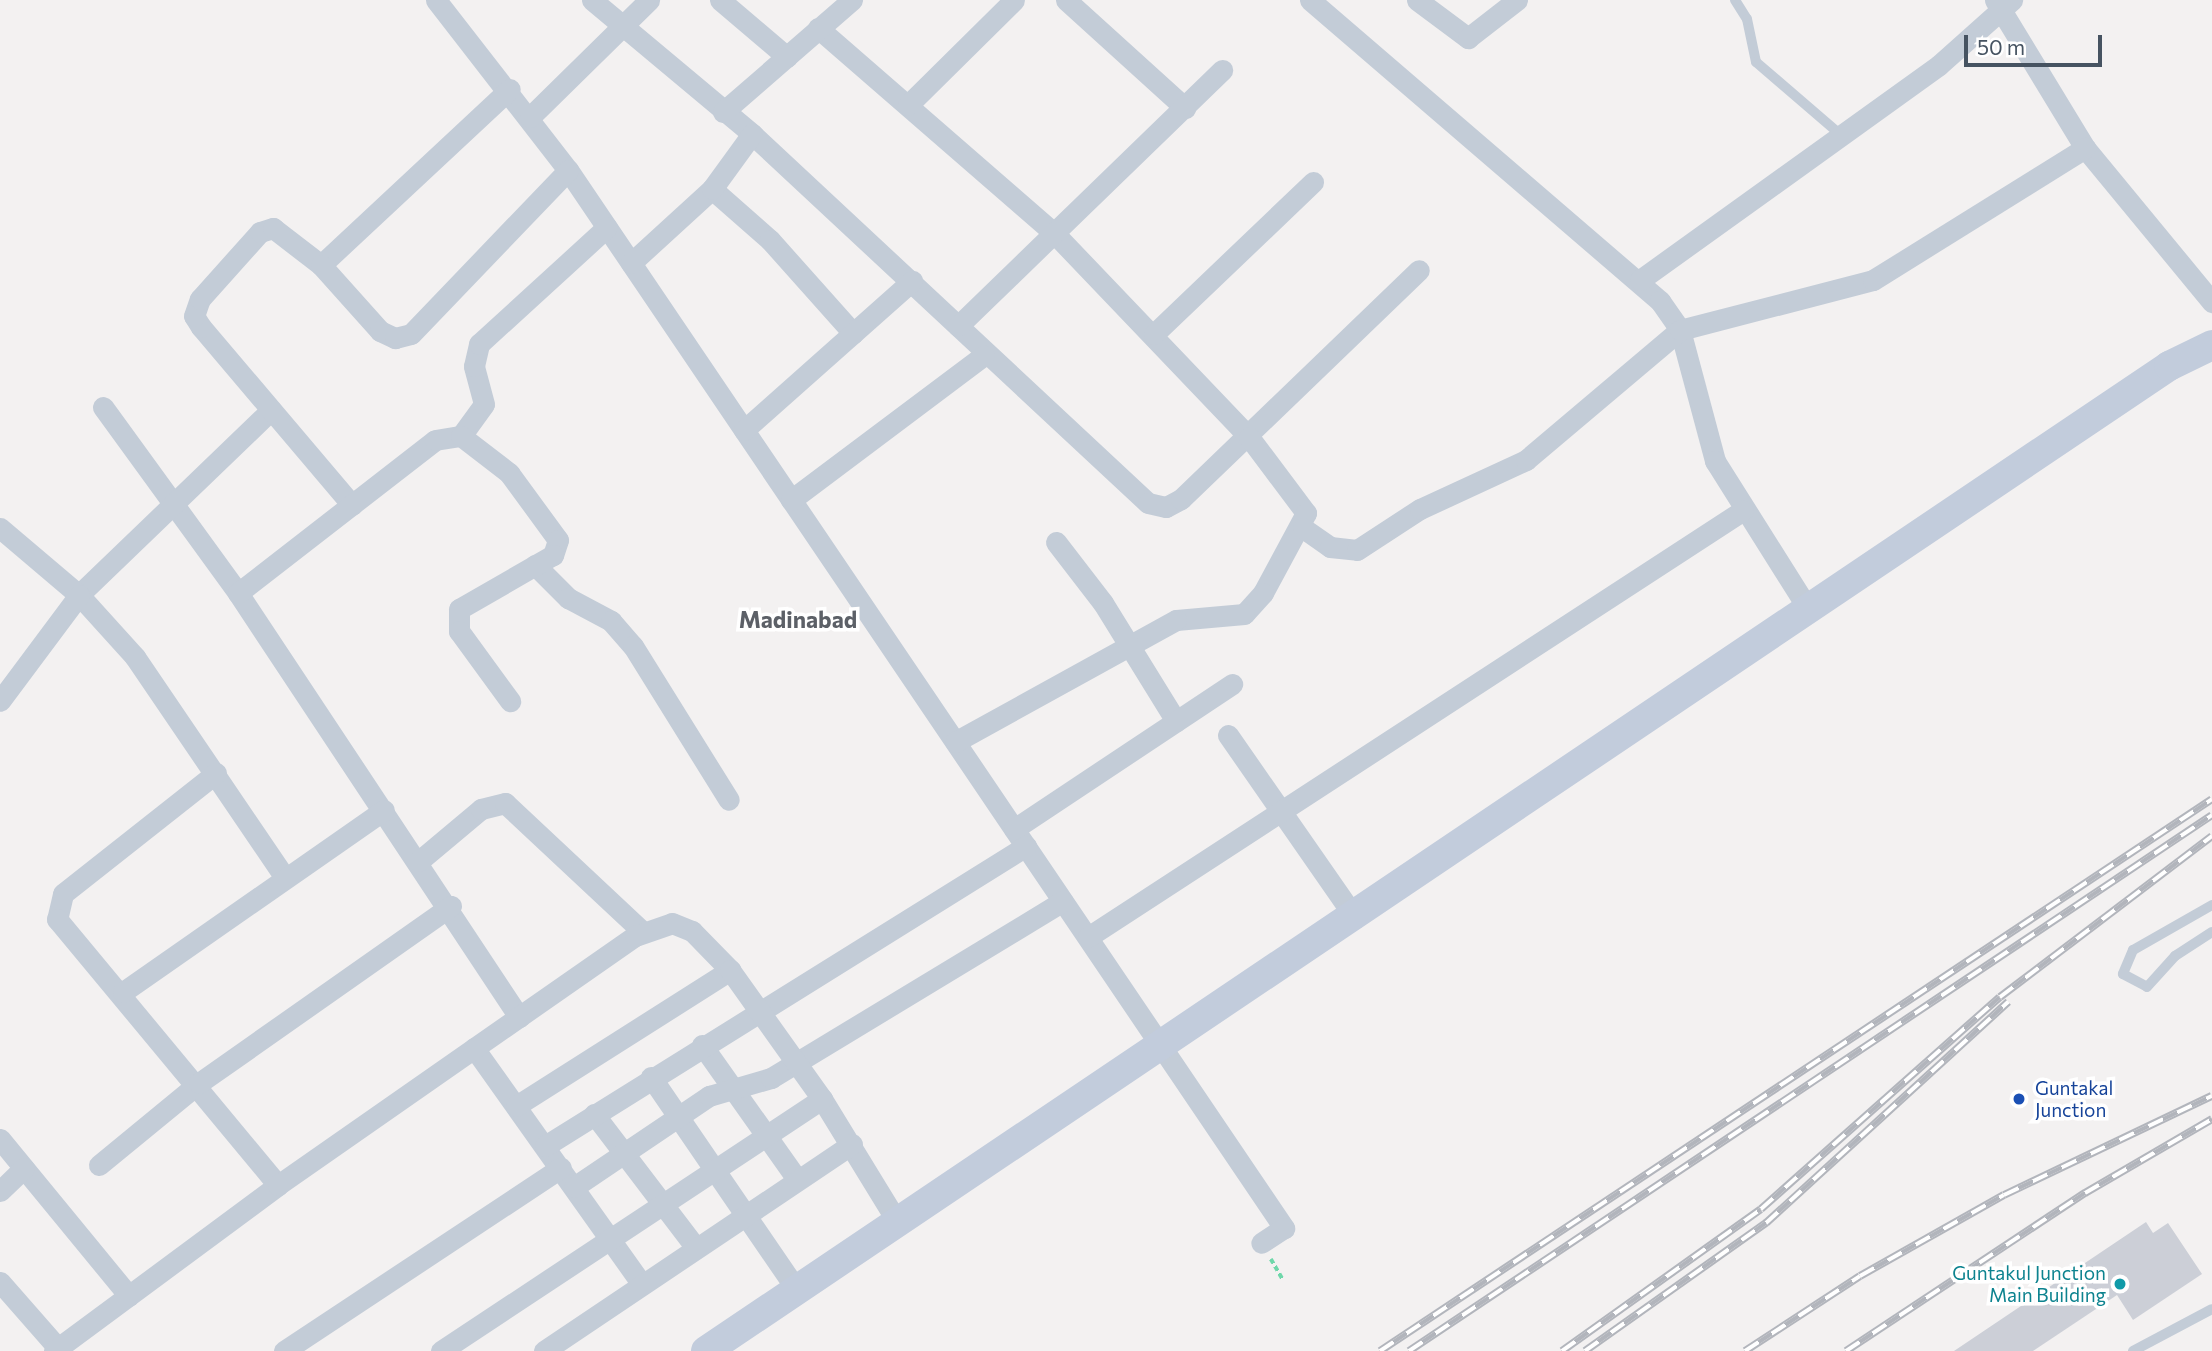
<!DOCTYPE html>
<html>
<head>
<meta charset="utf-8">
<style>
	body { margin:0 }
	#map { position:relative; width:2212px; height:1351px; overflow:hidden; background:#f3f1f1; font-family:Commissioner,sans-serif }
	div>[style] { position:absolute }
	.building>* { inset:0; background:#cccfd7 }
	.path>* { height:3.5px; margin-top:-1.75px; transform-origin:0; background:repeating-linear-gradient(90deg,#6fd7aa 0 5px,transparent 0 8.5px) }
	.lane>* { height:10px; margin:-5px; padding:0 5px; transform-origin:5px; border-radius:5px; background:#c3ccd7 }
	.street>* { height:21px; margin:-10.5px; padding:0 10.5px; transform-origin:10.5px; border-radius:10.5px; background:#c3ccd7 }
	.secondary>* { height:30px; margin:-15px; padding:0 15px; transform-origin:15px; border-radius:15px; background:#c2ccdc }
	.rail>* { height:8px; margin-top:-4px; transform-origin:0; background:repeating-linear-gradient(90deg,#fff 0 16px,#b2b5bc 0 32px); box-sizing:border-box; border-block:2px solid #b2b5bc }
	.dots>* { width:19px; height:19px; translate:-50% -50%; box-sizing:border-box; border:4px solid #fff; border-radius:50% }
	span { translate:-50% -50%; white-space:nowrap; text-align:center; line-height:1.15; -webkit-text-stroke:7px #fff; paint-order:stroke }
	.transit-label { font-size:19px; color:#164399 }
	.left { translate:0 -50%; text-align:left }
	.culture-label { font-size:19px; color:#0d838f }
	.right { translate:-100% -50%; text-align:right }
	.quarter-label { font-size:23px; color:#5c6067; font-weight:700 }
	.scale { position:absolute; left:1964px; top:35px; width:138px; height:32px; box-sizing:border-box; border:4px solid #465361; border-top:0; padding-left:9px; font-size:21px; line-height:24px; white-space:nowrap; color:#465361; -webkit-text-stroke:5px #fff; paint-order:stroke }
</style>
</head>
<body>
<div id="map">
	<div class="building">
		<div style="clip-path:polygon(2146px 1222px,2153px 1233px,2168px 1223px,2202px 1274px,2133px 1320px,2117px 1295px,2033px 1351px,1954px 1351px)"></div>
	</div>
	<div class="path">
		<div style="left:1271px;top:1259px;width:24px;rotate:60deg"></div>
	</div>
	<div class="lane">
		<div style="left:1735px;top:0;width:22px;rotate:58deg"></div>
		<div style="left:1747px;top:19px;width:44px;rotate:78.2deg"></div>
		<div style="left:1756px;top:62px;width:112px;rotate:40.7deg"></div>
		<div style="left:2212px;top:905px;width:91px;rotate:150.3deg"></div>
		<div style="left:2133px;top:950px;width:26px;rotate:113deg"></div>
		<div style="left:2123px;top:974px;width:27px;rotate:28deg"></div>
		<div style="left:2147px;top:987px;width:42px;rotate:-47.9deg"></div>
		<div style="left:2175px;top:956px;width:44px;rotate:-33deg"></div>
		<div style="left:2133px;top:1351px;width:89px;rotate:-28deg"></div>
	</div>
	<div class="street">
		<div style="left:436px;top:0;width:215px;rotate:52.2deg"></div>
		<div style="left:568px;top:170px;width:1278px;rotate:55.91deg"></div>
		<div style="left:1284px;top:1228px;width:27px;rotate:147deg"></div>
		<div style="left:592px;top:0;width:209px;rotate:39.9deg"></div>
		<div style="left:752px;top:134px;width:541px;rotate:42.98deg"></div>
		<div style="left:1148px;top:503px;width:18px;rotate:13deg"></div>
		<div style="left:1166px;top:507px;width:17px;rotate:-28deg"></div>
		<div style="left:1181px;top:499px;width:330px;rotate:-43.9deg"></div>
		<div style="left:720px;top:0;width:88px;rotate:40.4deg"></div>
		<div style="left:1066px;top:0;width:161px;rotate:42.2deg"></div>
		<div style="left:1310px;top:0;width:462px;rotate:40.7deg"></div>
		<div style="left:1660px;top:301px;width:35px;rotate:55deg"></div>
		<div style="left:1680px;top:330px;width:136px;rotate:75deg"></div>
		<div style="left:1715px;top:461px;width:176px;rotate:57.8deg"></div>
		<div style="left:1417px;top:0;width:64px;rotate:36.7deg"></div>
		<div style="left:1468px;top:38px;width:62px;rotate:-37.8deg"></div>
		<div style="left:1995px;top:0;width:173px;rotate:58.7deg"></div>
		<div style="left:2085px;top:148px;width:200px;rotate:50.5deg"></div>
		<div style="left:818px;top:28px;width:315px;rotate:41deg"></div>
		<div style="left:1056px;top:235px;width:279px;rotate:46.3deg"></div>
		<div style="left:1249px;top:437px;width:95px;rotate:53.1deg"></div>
		<div style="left:1306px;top:513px;width:91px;rotate:118.3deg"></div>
		<div style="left:1263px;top:593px;width:28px;rotate:132deg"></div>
		<div style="left:1244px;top:614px;width:68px;rotate:175deg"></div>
		<div style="left:1176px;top:620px;width:252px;rotate:151.1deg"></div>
		<div style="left:908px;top:105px;width:149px;rotate:-44.7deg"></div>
		<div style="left:723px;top:112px;width:171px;rotate:-41deg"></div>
		<div style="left:530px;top:117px;width:167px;rotate:-44.5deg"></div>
		<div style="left:712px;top:189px;width:77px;rotate:41.3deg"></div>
		<div style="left:770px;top:240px;width:125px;rotate:48.3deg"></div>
		<div style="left:631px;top:263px;width:110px;rotate:-42.4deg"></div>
		<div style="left:712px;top:189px;width:68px;rotate:-54deg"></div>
		<div style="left:321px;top:265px;width:258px;rotate:-43deg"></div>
		<div style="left:1640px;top:280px;width:368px;rotate:-35.7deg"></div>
		<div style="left:1939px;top:65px;width:98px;rotate:-41.7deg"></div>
		<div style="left:958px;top:326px;width:368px;rotate:-44.1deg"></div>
		<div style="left:1154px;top:334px;width:220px;rotate:-43.7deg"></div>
		<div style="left:103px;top:407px;width:230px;rotate:54deg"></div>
		<div style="left:238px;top:593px;width:509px;rotate:56.47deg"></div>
		<div style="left:271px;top:410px;width:267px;rotate:136.1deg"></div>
		<div style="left:79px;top:595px;width:84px;rotate:47.9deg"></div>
		<div style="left:135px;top:657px;width:267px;rotate:55.8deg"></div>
		<div style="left:744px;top:430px;width:225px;rotate:-41.6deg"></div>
		<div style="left:461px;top:436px;width:39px;rotate:-54deg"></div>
		<div style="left:484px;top:404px;width:39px;rotate:-105deg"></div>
		<div style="left:474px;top:366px;width:23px;rotate:-77deg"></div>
		<div style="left:479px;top:344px;width:173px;rotate:-42.4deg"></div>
		<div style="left:791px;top:500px;width:241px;rotate:-36.9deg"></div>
		<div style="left:352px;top:505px;width:233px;rotate:-130.3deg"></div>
		<div style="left:201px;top:327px;width:13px;rotate:-122deg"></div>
		<div style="left:194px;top:316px;width:18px;rotate:-71deg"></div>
		<div style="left:200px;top:299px;width:90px;rotate:-48.2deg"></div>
		<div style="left:260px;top:232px;width:14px;rotate:-17deg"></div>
		<div style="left:273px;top:228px;width:61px;rotate:37.6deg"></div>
		<div style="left:321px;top:265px;width:89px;rotate:48.2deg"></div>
		<div style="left:380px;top:331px;width:17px;rotate:25deg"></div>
		<div style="left:395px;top:338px;width:16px;rotate:-14deg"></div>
		<div style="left:411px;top:334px;width:227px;rotate:-46.2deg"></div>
		<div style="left:0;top:528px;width:104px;rotate:40.3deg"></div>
		<div style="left:79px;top:595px;width:132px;rotate:126.7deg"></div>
		<div style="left:1303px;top:528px;width:33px;rotate:35deg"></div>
		<div style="left:1330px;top:547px;width:27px;rotate:6deg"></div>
		<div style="left:1357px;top:550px;width:75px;rotate:-33.1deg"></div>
		<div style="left:1420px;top:509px;width:117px;rotate:-24.8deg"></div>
		<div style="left:1526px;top:460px;width:202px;rotate:-40.2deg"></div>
		<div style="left:1680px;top:330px;width:199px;rotate:-14.5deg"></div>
		<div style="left:1873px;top:280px;width:250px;rotate:-31.9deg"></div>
		<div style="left:1056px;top:542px;width:77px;rotate:52.4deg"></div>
		<div style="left:1103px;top:603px;width:139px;rotate:58.3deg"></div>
		<div style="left:535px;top:565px;width:47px;rotate:45deg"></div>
		<div style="left:568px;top:598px;width:49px;rotate:28.1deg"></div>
		<div style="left:611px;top:621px;width:33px;rotate:49deg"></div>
		<div style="left:633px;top:646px;width:181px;rotate:58.1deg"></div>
		<div style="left:238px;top:593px;width:249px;rotate:-37.8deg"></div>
		<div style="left:435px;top:440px;width:26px;rotate:-9deg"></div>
		<div style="left:461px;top:436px;width:61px;rotate:37.6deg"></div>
		<div style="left:509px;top:473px;width:83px;rotate:53.8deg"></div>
		<div style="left:558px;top:540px;width:16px;rotate:108deg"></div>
		<div style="left:553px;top:555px;width:108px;rotate:150.1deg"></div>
		<div style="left:459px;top:609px;width:22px;rotate:90deg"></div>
		<div style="left:459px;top:631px;width:87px;rotate:53.9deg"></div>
		<div style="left:1228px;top:735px;width:223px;rotate:55.2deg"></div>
		<div style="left:216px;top:773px;width:195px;rotate:141.7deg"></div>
		<div style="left:63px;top:894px;width:26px;rotate:103deg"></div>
		<div style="left:57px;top:919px;width:346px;rotate:50.3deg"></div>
		<div style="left:1014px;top:829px;width:262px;rotate:-33.6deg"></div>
		<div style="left:419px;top:861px;width:81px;rotate:-40deg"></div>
		<div style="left:481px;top:809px;width:25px;rotate:-14deg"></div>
		<div style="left:505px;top:803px;width:189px;rotate:43.1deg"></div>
		<div style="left:1088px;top:937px;width:781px;rotate:-33.08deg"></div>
		<div style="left:123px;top:992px;width:318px;rotate:-34.9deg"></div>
		<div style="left:702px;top:1045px;width:164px;rotate:54.7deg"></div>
		<div style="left:474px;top:1048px;width:290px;rotate:54.6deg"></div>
		<div style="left:651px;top:1077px;width:258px;rotate:55.6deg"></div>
		<div style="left:516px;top:1106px;width:254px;rotate:-32.4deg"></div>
		<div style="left:594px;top:1114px;width:168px;rotate:52.7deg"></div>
		<div style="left:0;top:1139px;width:203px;rotate:50.6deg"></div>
		<div style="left:545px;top:1146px;width:567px;rotate:-31.95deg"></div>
		<div style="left:99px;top:1165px;width:129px;rotate:-39.4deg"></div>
		<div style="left:199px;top:1083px;width:308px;rotate:-35.1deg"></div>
		<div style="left:574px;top:1187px;width:163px;rotate:-34deg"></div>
		<div style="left:709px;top:1096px;width:65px;rotate:-16.2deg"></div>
		<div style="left:771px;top:1078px;width:341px;rotate:-31.2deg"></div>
		<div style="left:0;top:1191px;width:33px;rotate:-44deg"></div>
		<div style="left:0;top:1282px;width:88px;rotate:48.7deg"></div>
		<div style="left:54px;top:1351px;width:279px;rotate:-36.5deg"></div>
		<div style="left:278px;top:1185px;width:435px;rotate:-34.9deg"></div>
		<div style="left:635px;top:936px;width:39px;rotate:-19deg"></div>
		<div style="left:672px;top:923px;width:22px;rotate:22deg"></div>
		<div style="left:692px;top:931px;width:54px;rotate:45.7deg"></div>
		<div style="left:730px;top:970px;width:158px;rotate:54.5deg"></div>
		<div style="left:822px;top:1099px;width:145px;rotate:58.5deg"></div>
		<div style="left:284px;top:1351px;width:332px;rotate:-33.5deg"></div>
		<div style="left:441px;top:1351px;width:457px;rotate:-33.5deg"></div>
		<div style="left:544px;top:1351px;width:371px;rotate:-33.9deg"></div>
	</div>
	<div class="secondary">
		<div style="left:706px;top:1351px;width:1764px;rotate:-33.95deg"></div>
		<div style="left:2169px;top:366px;width:48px;rotate:-26deg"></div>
	</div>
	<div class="rail">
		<div style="left:1380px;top:1351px;width:998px;rotate:-33.56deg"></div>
		<div style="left:1409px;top:1351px;width:965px;rotate:-33.72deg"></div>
		<div style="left:1562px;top:1351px;width:244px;rotate:-35.5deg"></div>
		<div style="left:1761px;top:1209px;width:319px;rotate:-41.6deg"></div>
		<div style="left:2000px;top:997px;width:266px;rotate:-37.2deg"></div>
		<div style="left:1585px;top:1351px;width:222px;rotate:-35.3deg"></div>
		<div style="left:1766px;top:1223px;width:328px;rotate:-42.4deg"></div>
		<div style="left:1745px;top:1351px;width:137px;rotate:-33.1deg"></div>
		<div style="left:1860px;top:1276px;width:165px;rotate:-29.4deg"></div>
		<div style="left:2004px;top:1195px;width:230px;rotate:-25.5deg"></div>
		<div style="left:1846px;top:1351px;width:287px;rotate:-33.5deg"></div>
		<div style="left:2085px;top:1193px;width:147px;rotate:-30.2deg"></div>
	</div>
	<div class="dots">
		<div style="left:2019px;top:1099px;background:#1a4fb4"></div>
		<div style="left:2120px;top:1284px;background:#0f9aa8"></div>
	</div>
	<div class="transit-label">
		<span class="left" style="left:2035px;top:1099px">Guntakal<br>Junction</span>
	</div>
	<div class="culture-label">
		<span class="right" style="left:2106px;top:1284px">Guntakul Junction<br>Main Building</span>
	</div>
	<div class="quarter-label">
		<span style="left:798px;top:619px">Madinabad</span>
	</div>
	<div class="scale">50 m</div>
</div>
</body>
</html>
